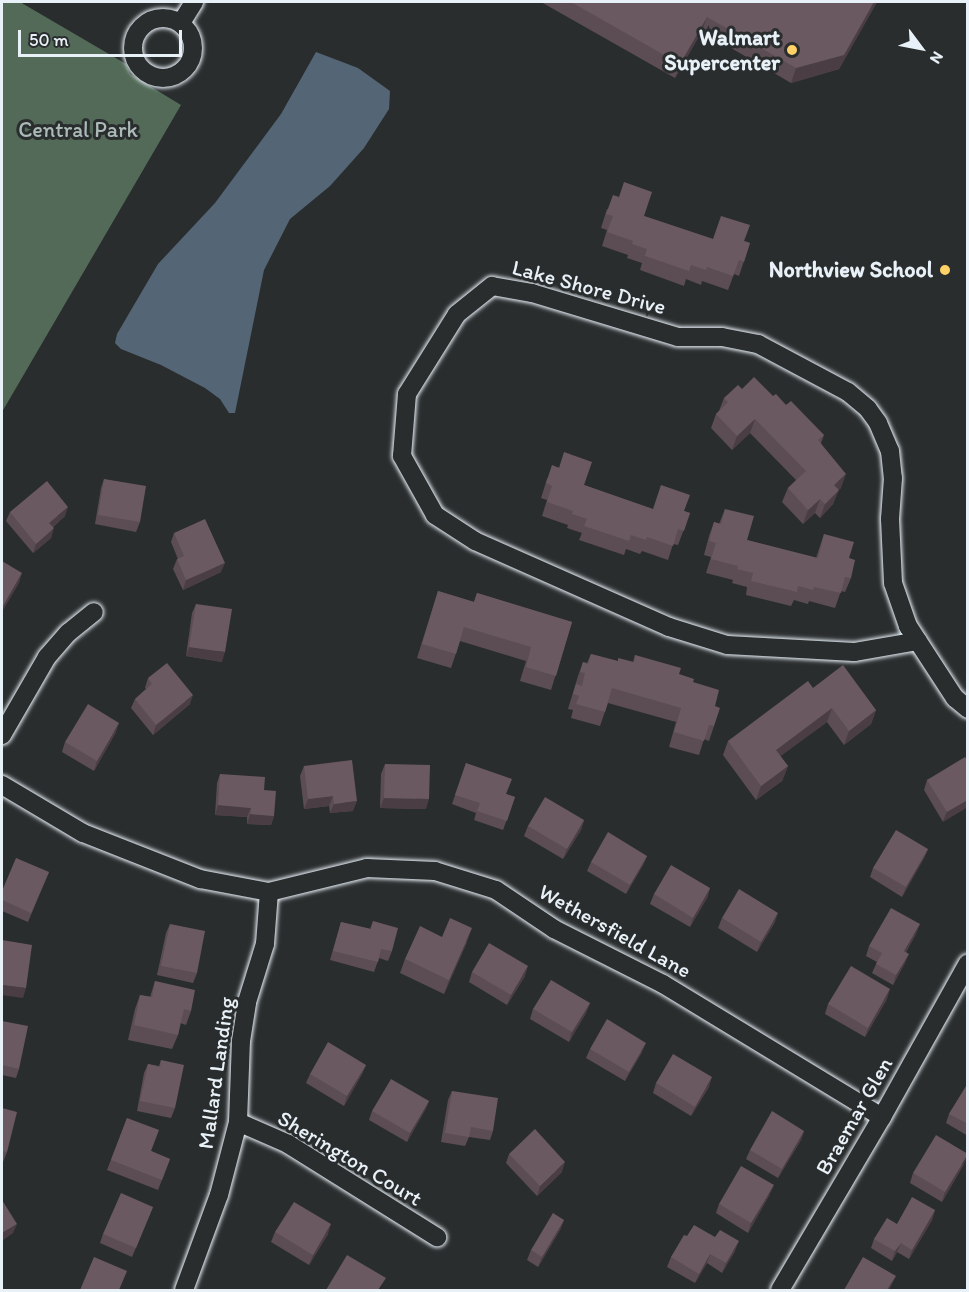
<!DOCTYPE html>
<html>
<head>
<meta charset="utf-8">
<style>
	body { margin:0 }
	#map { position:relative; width:969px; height:1292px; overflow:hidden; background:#2a2d2e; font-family:Itim,sans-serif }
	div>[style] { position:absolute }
	.green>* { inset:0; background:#526a57 }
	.water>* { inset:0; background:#546576 }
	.roads { filter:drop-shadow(0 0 2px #e8f1f8) drop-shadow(0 0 2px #e8f1f8) }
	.minor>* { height:18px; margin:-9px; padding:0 9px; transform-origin:9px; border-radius:9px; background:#2a2d2e }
	.minor>.ring { margin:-9px; padding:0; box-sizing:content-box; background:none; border:18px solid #2a2d2e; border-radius:50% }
	.wall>* { inset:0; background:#5b4d53 }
	.shaded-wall>* { inset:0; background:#4a3e44 }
	.building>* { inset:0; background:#6a5961 }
	.dots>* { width:16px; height:16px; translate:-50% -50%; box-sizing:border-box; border:3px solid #2a2d2e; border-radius:50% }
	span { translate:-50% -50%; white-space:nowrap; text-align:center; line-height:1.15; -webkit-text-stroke:6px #2a2d2e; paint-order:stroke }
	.poi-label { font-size:22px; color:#e8f1f8; font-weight:700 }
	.right { translate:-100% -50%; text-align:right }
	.park-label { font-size:22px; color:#acbbb8 }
	.street-label { font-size:22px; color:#e8f1f8 }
	.frame { position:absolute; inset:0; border:3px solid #e8f1f8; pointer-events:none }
	.north { position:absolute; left:891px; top:18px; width:60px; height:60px; -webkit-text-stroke:4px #2a2d2e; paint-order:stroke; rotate:122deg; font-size:16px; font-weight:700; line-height:24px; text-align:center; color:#e8f1f8 }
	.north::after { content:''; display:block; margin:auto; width:21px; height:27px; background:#e8f1f8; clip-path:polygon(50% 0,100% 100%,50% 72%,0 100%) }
	.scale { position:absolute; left:18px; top:30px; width:164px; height:27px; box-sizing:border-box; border:3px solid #e8f1f8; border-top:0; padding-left:8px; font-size:18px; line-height:21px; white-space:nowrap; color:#e8f1f8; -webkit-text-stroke:4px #2a2d2e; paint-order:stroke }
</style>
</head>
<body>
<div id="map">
	<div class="green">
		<div style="clip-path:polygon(2px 2px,20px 2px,126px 64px,130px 74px,181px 105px,2px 412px)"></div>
	</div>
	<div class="water">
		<div style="clip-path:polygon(316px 52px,358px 68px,390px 91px,389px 109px,364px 148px,330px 186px,290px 219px,264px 270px,235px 413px,229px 413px,220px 399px,205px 388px,161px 365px,121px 349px,115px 343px,117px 334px,158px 264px,215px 203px,281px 114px)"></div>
	</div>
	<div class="roads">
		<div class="minor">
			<div class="ring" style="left:133px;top:18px;width:42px;height:42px"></div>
			<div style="left:181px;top:23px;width:25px;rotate:-58deg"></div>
			<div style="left:918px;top:641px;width:65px;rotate:170.2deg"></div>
			<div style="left:854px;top:652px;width:127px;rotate:-176.8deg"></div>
			<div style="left:727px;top:645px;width:61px;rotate:-162.8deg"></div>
			<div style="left:669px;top:627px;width:212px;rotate:-156.1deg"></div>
			<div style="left:475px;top:541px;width:48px;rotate:-147deg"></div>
			<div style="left:435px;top:515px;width:68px;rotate:-119.2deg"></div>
			<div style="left:402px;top:456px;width:62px;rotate:-85.4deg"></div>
			<div style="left:407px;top:394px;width:94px;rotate:-58deg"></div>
			<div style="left:457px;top:314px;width:45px;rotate:-38.7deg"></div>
			<div style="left:492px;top:286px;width:41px;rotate:9.9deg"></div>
			<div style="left:532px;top:293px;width:152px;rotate:16.8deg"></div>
			<div style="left:678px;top:337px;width:44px"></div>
			<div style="left:722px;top:337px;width:37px;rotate:11deg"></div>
			<div style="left:758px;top:344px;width:102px;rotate:28.1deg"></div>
			<div style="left:848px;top:392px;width:26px;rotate:40deg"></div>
			<div style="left:868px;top:409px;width:17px;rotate:54deg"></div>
			<div style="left:878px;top:423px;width:30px;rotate:67deg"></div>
			<div style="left:890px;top:451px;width:27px;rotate:84deg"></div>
			<div style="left:893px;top:478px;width:41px;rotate:94.2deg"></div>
			<div style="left:890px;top:519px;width:64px;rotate:87.3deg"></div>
			<div style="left:893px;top:583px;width:46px;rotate:70.8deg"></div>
			<div style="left:908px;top:626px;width:86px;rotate:56.9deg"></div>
			<div style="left:955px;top:698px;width:17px;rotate:40deg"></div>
			<div style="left:2px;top:735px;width:90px;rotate:-60deg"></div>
			<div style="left:47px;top:657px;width:32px;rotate:-49deg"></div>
			<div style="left:68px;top:633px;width:33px;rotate:-39deg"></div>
			<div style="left:2px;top:785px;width:94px;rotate:30.7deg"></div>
			<div style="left:83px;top:833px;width:126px;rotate:21.5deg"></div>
			<div style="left:200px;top:879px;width:70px;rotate:10.7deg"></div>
			<div style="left:269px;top:892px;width:101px;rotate:-13.8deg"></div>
			<div style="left:367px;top:868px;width:68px;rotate:2.5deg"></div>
			<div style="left:435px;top:871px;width:64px;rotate:17.3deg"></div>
			<div style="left:496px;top:890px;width:70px;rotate:33.9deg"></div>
			<div style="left:554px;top:929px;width:122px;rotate:26.8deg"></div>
			<div style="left:663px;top:984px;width:256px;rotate:31.3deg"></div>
			<div style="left:238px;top:1122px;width:55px;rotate:23.7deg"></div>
			<div style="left:288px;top:1144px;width:176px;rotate:32deg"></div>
			<div style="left:184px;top:1290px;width:101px;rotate:-69.8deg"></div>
			<div style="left:219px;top:1195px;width:75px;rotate:-75.4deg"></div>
			<div style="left:238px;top:1122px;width:81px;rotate:-87.9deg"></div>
			<div style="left:241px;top:1041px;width:39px;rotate:-81deg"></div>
			<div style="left:247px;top:1002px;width:61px;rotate:-72.8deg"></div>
			<div style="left:265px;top:944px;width:52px;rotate:-85.6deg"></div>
			<div style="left:780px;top:1290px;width:201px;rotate:-59.5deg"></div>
			<div style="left:882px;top:1117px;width:176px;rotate:-60.8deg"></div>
		</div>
	</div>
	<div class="wall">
		<div style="clip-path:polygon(541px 2px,877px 2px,839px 69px,791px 83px,702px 31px,675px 78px)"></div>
		<div style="clip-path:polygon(607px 209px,644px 216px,713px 239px,744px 241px,750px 243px,739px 276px,734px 274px,728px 290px,702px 281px,701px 285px,686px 279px,684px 286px,640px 270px,642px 263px,627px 258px,628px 255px,602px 246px,607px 230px,601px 228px)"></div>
		<div style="clip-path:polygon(742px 389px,773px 396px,786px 405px,824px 435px,821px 443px,841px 488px,838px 490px,833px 504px,820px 518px,815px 513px,803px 524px,782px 502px,788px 488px,796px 480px,750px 433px,732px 450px,711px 428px,716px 414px,719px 411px,724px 398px)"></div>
		<div style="clip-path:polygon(558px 467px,584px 485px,652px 509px,684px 511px,690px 513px,678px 545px,673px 544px,668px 560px,642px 551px,640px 554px,626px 549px,624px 555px,579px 540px,582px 533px,567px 528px,568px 525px,542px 516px,547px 500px,541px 498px,547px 479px)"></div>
		<div style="clip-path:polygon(104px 479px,140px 522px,136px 532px,95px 524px,101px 488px)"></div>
		<div style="clip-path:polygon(725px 509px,747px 540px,816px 558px,824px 534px,849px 558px,851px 578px,845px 592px,841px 591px,835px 608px,809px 601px,808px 604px,794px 600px,791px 606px,746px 595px,747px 587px,732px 583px,733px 580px,706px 573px,711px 557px,704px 555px,709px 536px,714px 522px,719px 524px)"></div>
		<div style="clip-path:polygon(10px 512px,65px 516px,53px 527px,51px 538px,33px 553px,6px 521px)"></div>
		<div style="clip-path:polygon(174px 533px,221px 572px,183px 590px,173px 569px,177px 559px,178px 559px,171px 542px)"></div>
		<div style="clip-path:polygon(438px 591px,474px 602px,477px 593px,572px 622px,551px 690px,520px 681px,526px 661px,460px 641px,451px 668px,417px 658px)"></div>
		<div style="clip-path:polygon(196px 604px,222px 662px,186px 656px,192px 613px)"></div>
		<div style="clip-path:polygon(591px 654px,617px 661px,633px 662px,635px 655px,679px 674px,693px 682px,715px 706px,714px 726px,709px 741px,704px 739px,699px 755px,669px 747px,676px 722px,608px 703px,600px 726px,571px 718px,573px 710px,568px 709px,575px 686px,578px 676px,583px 662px,587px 663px)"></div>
		<div style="clip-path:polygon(148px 678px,190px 704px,153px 735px,131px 708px,135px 699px,146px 689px,145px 688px)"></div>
		<div style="clip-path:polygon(813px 688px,876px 710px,871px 724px,844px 745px,827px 722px,780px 756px,788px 766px,782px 781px,756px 800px,723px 755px,728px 741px)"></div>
		<div style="clip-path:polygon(116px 732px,94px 771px,62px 752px,65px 742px)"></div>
		<div style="clip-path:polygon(968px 761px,943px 822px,924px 790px,927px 780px)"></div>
		<div style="clip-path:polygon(466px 763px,506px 794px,515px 797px,503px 830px,474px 820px,476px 813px,452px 804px)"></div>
		<div style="clip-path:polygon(385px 764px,426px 809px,380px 808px,381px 774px)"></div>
		<div style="clip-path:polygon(304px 766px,353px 811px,330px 813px,329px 806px,304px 809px,300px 776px)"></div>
		<div style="clip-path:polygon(220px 774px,264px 790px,274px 816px,271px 825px,247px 824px,247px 817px,215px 815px,217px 783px)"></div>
		<div style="clip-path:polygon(584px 820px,581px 830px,563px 859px,524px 836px,528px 826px)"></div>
		<div style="clip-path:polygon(928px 849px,924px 858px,902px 897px,870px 877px,873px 868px)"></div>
		<div style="clip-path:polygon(647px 856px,643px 865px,626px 894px,587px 871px,591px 862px)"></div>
		<div style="clip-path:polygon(49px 872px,28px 922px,2px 911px,2px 891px)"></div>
		<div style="clip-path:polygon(710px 888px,707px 898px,690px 927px,650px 904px,654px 894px)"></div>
		<div style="clip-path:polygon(722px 918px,775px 922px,757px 952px,718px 928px)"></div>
		<div style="clip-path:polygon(373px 921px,392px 951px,388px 961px,379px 958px,374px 972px,330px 960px,341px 922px,370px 929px)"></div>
		<div style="clip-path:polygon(170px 924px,197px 973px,193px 983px,157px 975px,166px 933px)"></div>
		<div style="clip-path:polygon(916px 934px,906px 952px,905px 963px,893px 985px,872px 973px,877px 962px,866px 956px,869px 946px)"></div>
		<div style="clip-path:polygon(442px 937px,467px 942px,444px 994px,400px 973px,405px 959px)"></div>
		<div style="clip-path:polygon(472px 972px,525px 976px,507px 1005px,469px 982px)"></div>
		<div style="clip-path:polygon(155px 981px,191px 1011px,186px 1025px,180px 1023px,178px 1035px,172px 1049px,128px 1040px,135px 1009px,140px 995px,150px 997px)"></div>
		<div style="clip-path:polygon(887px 999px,865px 1037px,825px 1014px,828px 1004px)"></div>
		<div style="clip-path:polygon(590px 1003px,586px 1013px,569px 1042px,530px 1019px,533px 1009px)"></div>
		<div style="clip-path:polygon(2px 1021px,19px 1069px,16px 1078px,2px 1075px)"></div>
		<div style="clip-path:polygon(590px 1049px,642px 1052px,625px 1081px,586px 1058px)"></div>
		<div style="clip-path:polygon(161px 1060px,175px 1108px,171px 1118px,137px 1111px,144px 1073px,148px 1064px,159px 1066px)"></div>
		<div style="clip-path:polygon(366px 1065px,362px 1074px,344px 1106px,306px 1083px,310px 1074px)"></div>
		<div style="clip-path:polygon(656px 1083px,709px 1087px,691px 1116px,653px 1093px)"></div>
		<div style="clip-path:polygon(968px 1083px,968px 1136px,946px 1123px,949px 1114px)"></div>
		<div style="clip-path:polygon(452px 1091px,493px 1131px,490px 1140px,469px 1137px,465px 1146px,441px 1142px,448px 1100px)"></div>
		<div style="clip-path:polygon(429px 1101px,425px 1110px,407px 1142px,369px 1120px,372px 1111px)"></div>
		<div style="clip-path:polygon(2px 1108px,7px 1152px,3px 1162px,2px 1161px)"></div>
		<div style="clip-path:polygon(127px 1118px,151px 1151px,170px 1159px,158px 1190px,107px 1170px)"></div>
		<div style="clip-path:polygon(804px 1131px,801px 1140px,778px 1178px,746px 1159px,750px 1150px)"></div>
		<div style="clip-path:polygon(509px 1154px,562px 1172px,537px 1196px,506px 1163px)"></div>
		<div style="clip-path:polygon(964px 1164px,942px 1202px,910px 1183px,913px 1173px)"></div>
		<div style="clip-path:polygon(770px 1194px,748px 1233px,716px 1213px,719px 1204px)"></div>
		<div style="clip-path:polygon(153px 1207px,132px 1257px,100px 1243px,103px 1234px)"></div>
		<div style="clip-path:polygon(935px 1210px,932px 1220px,909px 1259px,897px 1252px,892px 1261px,871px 1248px,874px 1239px,897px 1224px)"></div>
		<div style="clip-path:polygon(564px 1220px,560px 1230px,538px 1267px,527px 1260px,531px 1250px)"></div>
		<div style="clip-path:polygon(275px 1232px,328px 1234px,309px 1265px,271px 1242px)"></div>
		<div style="clip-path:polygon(687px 1236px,735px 1251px,722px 1273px,707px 1263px,695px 1283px,667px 1267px,671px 1257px)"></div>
	</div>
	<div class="shaded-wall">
		<div style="clip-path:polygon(874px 2px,877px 2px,839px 69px,791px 83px,796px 68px)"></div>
		<div style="clip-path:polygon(707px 17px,702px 31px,675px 78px,680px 64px)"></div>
		<div style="clip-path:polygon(755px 419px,750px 433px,732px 450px,737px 436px)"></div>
		<div style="clip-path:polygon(846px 474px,841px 488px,829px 499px,834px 485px)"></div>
		<div style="clip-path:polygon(839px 490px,833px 504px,820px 518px,825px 504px)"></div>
		<div style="clip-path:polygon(820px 499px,815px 513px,803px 524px,808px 510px)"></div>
		<div style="clip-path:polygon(68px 507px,65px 516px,46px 532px,49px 523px)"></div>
		<div style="clip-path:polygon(54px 528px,51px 538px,33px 553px,36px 544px)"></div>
		<div style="clip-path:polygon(225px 563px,221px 572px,183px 590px,186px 580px)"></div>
		<div style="clip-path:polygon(22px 573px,19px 583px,2px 612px,2px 608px)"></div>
		<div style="clip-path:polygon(189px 647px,225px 652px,222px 662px,186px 656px)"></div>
		<div style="clip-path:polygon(193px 695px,190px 704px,153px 735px,156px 725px)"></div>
		<div style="clip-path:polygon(832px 708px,827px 722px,770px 764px,776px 750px)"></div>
		<div style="clip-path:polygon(876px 710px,871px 724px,844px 745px,849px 731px)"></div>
		<div style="clip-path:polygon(119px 723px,116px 732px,94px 771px,97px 761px)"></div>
		<div style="clip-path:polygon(788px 766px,782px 781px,756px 800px,761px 786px)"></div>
		<div style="clip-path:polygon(333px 796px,329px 806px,304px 809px,308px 799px)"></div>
		<div style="clip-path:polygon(384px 798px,429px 799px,426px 809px,380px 808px)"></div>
		<div style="clip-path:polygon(968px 800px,968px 807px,943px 822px,947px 812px)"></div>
		<div style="clip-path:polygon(357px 801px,353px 811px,330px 813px,334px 804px)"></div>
		<div style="clip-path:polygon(218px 805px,251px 808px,247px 817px,215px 815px)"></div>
		<div style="clip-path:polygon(250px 814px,274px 816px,271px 825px,247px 824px)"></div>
		<div style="clip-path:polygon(584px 820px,581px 830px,563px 859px,567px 849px)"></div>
		<div style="clip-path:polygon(928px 849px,924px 858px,902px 897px,906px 887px)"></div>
		<div style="clip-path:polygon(647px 856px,643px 865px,626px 894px,630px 885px)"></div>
		<div style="clip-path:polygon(710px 888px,707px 898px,690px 927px,693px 918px)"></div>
		<div style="clip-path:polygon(778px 913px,775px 922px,757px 952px,761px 942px)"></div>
		<div style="clip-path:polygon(920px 924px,916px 934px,900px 961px,904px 951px)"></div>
		<div style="clip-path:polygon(472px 928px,467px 942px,444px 994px,449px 980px)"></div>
		<div style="clip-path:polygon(909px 954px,905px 963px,893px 985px,896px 975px)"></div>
		<div style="clip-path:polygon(528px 966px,525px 976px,507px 1005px,511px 995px)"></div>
		<div style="clip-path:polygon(2px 985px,26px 988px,23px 998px,2px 995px)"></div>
		<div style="clip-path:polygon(890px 989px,887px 999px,865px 1037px,868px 1028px)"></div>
		<div style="clip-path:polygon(590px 1003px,586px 1013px,569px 1042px,572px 1032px)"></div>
		<div style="clip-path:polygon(646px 1043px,642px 1052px,625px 1081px,629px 1072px)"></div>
		<div style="clip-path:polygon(366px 1065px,362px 1074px,344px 1106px,347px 1096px)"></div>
		<div style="clip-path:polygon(712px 1077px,709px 1087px,691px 1116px,695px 1107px)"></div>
		<div style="clip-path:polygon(429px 1101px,425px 1110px,407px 1142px,410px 1133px)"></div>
		<div style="clip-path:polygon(804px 1131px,801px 1140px,778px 1178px,782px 1169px)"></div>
		<div style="clip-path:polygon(968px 1155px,964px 1164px,942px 1202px,945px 1192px)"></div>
		<div style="clip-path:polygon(565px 1162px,562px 1172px,537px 1196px,540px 1186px)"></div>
		<div style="clip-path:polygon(774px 1185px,770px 1194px,748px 1233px,751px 1223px)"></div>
		<div style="clip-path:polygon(935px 1210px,932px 1220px,909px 1259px,912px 1250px)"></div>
		<div style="clip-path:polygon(564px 1220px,560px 1230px,538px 1267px,542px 1257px)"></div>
		<div style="clip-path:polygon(17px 1224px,13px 1233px,2px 1241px,2px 1233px)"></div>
		<div style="clip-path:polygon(331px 1224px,328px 1234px,309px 1265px,313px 1255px)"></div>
		<div style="clip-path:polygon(739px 1241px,735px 1251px,722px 1273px,726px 1263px)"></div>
		<div style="clip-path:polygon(901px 1243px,897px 1252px,892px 1261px,895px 1251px)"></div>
		<div style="clip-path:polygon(710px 1254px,707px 1263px,695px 1283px,699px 1274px)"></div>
		<div style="clip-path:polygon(896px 1276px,889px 1290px,887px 1290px)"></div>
	</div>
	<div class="building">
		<div style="clip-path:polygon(571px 2px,874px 2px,844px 55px,796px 68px,707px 17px,680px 64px)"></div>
		<div style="clip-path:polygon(624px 182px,652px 192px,644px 216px,713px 239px,721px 216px,750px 225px,744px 241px,750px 243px,744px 262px,739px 260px,733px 276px,707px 267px,706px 270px,691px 265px,689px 271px,645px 256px,647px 249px,632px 244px,633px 241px,607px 232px,613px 216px,606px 214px,613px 195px,619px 197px)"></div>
		<div style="clip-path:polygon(754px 377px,773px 396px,776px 394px,786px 405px,791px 401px,824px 435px,818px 440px,846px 474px,834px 485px,839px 490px,825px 504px,820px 499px,808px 510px,788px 488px,806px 471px,755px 419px,737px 436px,716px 414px,728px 402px,724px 398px,738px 385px,742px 389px)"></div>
		<div style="clip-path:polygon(564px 452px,592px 462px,584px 485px,653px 509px,661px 485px,690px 495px,684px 511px,690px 513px,684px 531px,678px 529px,673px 546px,647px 537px,646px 540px,631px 535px,629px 541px,584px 526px,587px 519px,572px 514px,573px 511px,547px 502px,552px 486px,546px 483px,552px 465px,559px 468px)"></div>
		<div style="clip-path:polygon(104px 479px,146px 486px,140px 522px,98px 515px)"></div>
		<div style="clip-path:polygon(47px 481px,68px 507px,49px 523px,54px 528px,36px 544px,10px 512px)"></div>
		<div style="clip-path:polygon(725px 509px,754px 516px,747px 540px,818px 558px,824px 534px,854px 542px,849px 558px,855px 560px,851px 578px,845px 577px,841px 593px,814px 587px,813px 590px,798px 586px,797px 592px,751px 581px,753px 573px,737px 569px,738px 566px,711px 559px,716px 543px,709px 541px,714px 522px,721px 524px)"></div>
		<div style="clip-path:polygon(205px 519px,225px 563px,186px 580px,177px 559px,184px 556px,174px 533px)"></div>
		<div style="clip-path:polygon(2px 561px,22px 573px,2px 608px)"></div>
		<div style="clip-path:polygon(438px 591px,474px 602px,477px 593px,572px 622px,556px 676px,526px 667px,531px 647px,464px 627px,456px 654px,422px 644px)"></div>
		<div style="clip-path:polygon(196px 604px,232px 609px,225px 652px,189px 647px)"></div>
		<div style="clip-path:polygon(591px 654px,618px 661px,618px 658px,634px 662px,635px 655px,681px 668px,679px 674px,694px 679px,693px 682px,719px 690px,715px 706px,720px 708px,714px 726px,709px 725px,704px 741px,674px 732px,681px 708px,612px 688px,605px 712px,576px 704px,579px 696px,573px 694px,576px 684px,582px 686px,585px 673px,580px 672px,583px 662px,588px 664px)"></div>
		<div style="clip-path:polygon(167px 663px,193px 695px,156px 725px,135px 699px,152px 684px,148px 678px)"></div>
		<div style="clip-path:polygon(843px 665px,876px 710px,849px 731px,832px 708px,776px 750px,788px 766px,761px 786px,728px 741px,808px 681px,813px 688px)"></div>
		<div style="clip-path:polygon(88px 704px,119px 723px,97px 761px,65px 742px)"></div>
		<div style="clip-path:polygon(965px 757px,968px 761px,968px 800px,947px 812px,927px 780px)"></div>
		<div style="clip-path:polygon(352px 760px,357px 801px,334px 804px,333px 796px,308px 799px,304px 766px)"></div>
		<div style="clip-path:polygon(466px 763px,512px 779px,506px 794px,515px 797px,507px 821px,477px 811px,480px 803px,455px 795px)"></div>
		<div style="clip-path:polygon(385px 764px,430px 765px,429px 799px,384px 798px)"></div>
		<div style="clip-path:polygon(220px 774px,265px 777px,264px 790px,276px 791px,274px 816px,250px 814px,251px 808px,218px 805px)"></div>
		<div style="clip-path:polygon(545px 797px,584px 820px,567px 849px,528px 826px)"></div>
		<div style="clip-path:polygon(896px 830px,928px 849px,906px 887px,873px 868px)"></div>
		<div style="clip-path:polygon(608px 832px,647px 856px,630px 885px,591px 862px)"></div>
		<div style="clip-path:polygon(16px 858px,49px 872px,31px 913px,2px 900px,2px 891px)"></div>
		<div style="clip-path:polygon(671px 865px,710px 888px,693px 918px,654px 894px)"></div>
		<div style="clip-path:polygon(739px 889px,778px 913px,761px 942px,722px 918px)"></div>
		<div style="clip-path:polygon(891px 908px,920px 924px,904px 951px,909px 954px,896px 975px,876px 964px,882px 953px,869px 946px)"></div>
		<div style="clip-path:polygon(450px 918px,472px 928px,449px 980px,405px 959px,420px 926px,442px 937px)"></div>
		<div style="clip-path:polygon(373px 921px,398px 928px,392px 951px,381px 949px,378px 962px,333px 951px,341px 922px,371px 929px)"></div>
		<div style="clip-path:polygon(170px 924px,205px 931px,197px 973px,161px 966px)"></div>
		<div style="clip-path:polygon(2px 940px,32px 945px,26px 988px,2px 985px)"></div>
		<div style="clip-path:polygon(489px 943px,528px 966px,511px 995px,472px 972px)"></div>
		<div style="clip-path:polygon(851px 966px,890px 989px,868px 1028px,828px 1004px)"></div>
		<div style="clip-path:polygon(551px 980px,590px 1003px,572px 1032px,533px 1009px)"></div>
		<div style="clip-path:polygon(155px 981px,195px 990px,191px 1011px,184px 1009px,178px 1035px,134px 1025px,140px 995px,152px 997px)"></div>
		<div style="clip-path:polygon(607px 1019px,646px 1043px,629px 1072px,590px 1049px)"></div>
		<div style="clip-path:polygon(2px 1021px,28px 1026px,19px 1069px,2px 1065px)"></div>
		<div style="clip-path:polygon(328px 1042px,366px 1065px,347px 1096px,310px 1074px)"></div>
		<div style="clip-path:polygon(673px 1054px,712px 1077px,695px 1107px,656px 1083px)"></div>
		<div style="clip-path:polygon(161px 1060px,184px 1065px,175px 1108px,140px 1101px,148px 1064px,160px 1067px)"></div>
		<div style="clip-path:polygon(391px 1079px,429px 1101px,410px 1133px,372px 1111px)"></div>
		<div style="clip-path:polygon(968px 1083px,968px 1124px,949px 1114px)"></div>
		<div style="clip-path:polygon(452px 1091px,498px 1098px,493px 1131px,471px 1127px,469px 1137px,445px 1133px)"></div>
		<div style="clip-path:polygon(2px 1108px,17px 1112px,7px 1152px,2px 1151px)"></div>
		<div style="clip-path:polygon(772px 1111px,804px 1131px,782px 1169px,750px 1150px)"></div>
		<div style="clip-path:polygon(127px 1118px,159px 1130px,151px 1151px,170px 1159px,162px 1180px,111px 1160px)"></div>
		<div style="clip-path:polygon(535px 1129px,565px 1162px,540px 1186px,509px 1154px)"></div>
		<div style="clip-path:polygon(936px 1135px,968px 1154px,945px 1192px,913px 1173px)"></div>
		<div style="clip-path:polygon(741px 1166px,774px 1185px,751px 1223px,719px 1204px)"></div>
		<div style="clip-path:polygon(121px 1193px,153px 1207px,136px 1248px,103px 1234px)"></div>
		<div style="clip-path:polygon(912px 1197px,935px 1210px,912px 1250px,901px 1243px,895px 1251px,874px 1239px,887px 1218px,897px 1224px)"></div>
		<div style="clip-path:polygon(2px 1200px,17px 1224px,2px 1233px)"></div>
		<div style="clip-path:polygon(294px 1202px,331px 1224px,313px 1255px,275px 1232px)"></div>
		<div style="clip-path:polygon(553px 1213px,564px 1220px,542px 1257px,531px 1250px)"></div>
		<div style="clip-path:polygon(694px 1225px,715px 1237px,720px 1230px,739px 1241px,726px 1263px,710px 1254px,699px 1274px,671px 1257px,684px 1235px,687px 1236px)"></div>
		<div style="clip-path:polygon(347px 1255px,386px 1278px,378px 1290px,326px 1290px)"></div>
		<div style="clip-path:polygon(94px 1257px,127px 1271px,119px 1290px,80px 1290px)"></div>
		<div style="clip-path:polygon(863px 1257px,896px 1276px,887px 1290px,844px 1290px)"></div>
	</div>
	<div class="dots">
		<div style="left:792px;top:50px;background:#ffd166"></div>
		<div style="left:945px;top:270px;background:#ffd166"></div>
	</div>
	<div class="poi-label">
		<span class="right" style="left:780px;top:50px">Walmart<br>Supercenter</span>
		<span class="right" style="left:933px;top:270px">Northview School</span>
	</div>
	<div class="park-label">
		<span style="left:78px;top:130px">Central Park</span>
	</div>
	<div class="street-label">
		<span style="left:589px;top:287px;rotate:15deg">Lake Shore Drive</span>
		<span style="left:615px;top:931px;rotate:29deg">Wethersfield Lane</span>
		<span style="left:216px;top:1073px;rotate:-82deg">Mallard Landing</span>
		<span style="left:854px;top:1116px;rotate:-60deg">Braemar Glen</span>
		<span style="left:350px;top:1158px;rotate:31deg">Sherington Court</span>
	</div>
	<div class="frame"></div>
	<div class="north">N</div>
	<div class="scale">50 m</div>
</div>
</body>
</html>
